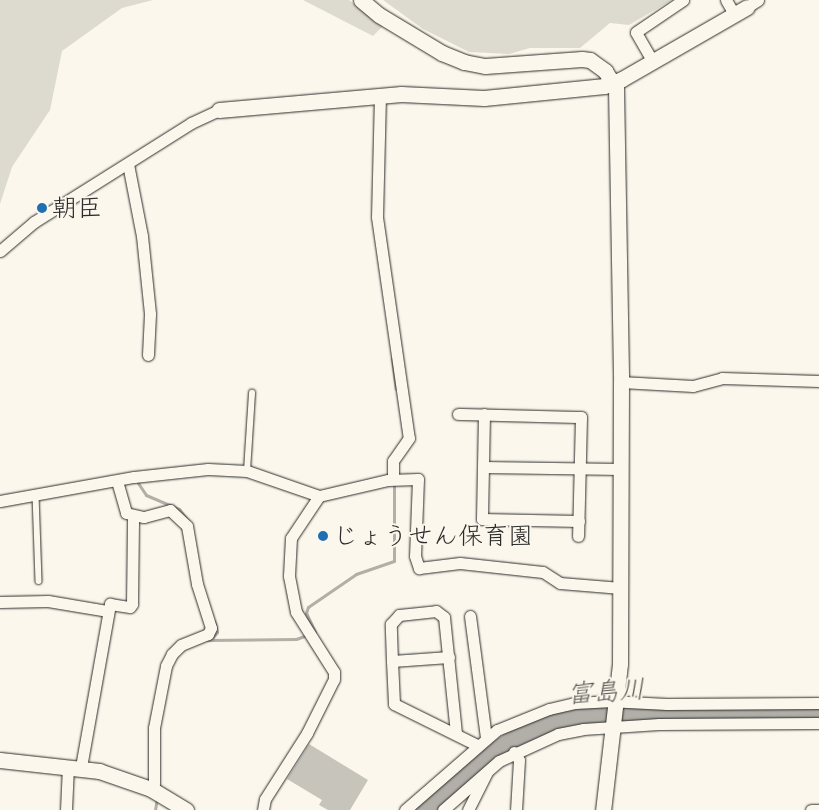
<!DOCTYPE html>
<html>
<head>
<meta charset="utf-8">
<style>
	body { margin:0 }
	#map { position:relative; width:819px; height:810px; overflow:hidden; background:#fbf7ec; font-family:Caveat,"Klee One",sans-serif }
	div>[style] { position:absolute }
	.green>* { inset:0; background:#dddad0 }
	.stream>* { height:3px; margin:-1.5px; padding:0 1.5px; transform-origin:1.5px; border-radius:1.5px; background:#b1afa7 }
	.river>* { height:18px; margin:-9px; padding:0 9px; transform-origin:9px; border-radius:9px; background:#b1afa7 }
	.building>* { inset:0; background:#c7c4bc }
	.roads { filter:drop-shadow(0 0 1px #2b2b2b) drop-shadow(0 0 1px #2b2b2b) }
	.service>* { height:5.5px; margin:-2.75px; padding:0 2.75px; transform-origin:2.75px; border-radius:2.75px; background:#fbf7ec }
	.minor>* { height:11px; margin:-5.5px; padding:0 5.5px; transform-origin:5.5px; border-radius:5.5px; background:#fbf7ec }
	.tertiary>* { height:15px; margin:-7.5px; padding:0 7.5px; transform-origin:7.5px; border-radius:7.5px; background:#fbf7ec }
	.dots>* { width:14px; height:14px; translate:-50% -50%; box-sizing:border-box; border:2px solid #fbf7ec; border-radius:50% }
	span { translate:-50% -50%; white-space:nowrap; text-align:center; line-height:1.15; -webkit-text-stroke:4px #fbf7ec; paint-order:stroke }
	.poi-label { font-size:25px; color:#2b2b2b }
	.left { translate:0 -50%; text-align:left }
	.water-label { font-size:26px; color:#5a5956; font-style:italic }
</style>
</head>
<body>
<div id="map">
	<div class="green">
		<div style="clip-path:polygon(0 0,153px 0,122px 8px,62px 51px,50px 110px,12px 167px,0 204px)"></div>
		<div style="clip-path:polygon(303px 0,349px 0,383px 26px,373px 36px)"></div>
		<div style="clip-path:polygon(383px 0,672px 0,629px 25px,610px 23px,580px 48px,530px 48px,509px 54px,469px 52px,423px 29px)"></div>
	</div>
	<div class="stream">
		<div style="left:392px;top:358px;width:31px;rotate:83deg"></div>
		<div style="left:138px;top:483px;width:14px;rotate:56deg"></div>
		<div style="left:146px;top:495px;width:36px;rotate:23deg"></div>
		<div style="left:179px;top:509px;width:15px;rotate:53deg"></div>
		<div style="left:211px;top:639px;width:9px;rotate:-49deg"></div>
		<div style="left:217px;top:632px;width:11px;rotate:-105deg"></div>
		<div style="left:208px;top:640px;width:88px;rotate:-0.7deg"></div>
		<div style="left:296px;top:639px;width:20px;rotate:-20deg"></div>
		<div style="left:315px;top:632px;width:21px;rotate:-115deg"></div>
		<div style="left:306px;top:613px;width:6px;rotate:-72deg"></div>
		<div style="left:308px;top:607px;width:58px;rotate:-34.5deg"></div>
		<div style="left:356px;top:574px;width:40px;rotate:-18.9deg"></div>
		<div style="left:394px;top:561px;width:77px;rotate:-90deg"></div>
		<div style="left:155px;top:810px;width:13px;rotate:-81deg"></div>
	</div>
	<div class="river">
		<div style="left:425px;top:810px;width:74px;rotate:-42.3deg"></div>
		<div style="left:480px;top:760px;width:36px;rotate:-32deg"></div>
		<div style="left:510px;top:741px;width:53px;rotate:-23.2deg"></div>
		<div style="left:559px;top:720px;width:41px;rotate:-7deg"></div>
		<div style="left:600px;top:715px;width:219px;rotate:-0.3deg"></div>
	</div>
	<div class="building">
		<div style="clip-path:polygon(309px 744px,368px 780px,350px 810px,328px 810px,319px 805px,322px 800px,287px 779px)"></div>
	</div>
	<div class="roads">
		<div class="service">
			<div style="left:247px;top:471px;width:78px;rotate:-86.3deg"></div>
			<div style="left:36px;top:495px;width:86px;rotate:88deg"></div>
		</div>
		<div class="minor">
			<div style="left:726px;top:0;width:16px;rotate:60deg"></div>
			<div style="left:747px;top:7px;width:13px;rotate:-32deg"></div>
			<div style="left:653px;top:62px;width:34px;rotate:-120deg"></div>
			<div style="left:636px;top:32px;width:57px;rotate:-34.2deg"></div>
			<div style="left:380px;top:95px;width:122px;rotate:91.4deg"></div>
			<div style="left:377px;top:217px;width:223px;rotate:81.8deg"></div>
			<div style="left:409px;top:438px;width:28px;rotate:125deg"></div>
			<div style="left:393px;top:461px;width:18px;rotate:90deg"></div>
			<div style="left:128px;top:164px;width:73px;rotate:79deg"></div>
			<div style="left:142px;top:236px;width:78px;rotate:84.1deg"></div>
			<div style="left:150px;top:314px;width:41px;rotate:92.8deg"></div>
			<div style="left:0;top:251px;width:45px;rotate:-40.5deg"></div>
			<div style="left:34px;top:222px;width:186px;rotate:-32.2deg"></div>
			<div style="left:191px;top:123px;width:31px;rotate:-25deg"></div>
			<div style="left:621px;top:382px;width:72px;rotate:3.2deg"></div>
			<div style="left:693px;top:386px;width:30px;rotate:-15deg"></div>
			<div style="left:722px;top:378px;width:97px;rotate:1.8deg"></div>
			<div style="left:458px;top:414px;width:123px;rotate:1.4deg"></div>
			<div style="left:581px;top:417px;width:119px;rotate:91.4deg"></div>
			<div style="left:484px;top:414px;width:105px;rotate:91.1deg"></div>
			<div style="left:482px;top:519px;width:97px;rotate:1.2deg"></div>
			<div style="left:483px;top:467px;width:138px;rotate:0.8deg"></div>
			<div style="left:117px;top:481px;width:33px;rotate:74deg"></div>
			<div style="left:126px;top:513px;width:18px;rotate:13deg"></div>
			<div style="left:144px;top:517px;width:27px;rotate:-15deg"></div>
			<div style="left:170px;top:510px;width:23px;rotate:43deg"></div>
			<div style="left:187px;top:526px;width:59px;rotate:80.2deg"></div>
			<div style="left:197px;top:584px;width:46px;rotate:72.3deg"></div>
			<div style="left:211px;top:628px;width:7px;rotate:117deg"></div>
			<div style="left:208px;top:634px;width:29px;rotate:158deg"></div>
			<div style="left:181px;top:645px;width:13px;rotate:135deg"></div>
			<div style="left:172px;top:654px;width:13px;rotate:117deg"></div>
			<div style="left:166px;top:666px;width:63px;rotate:101deg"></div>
			<div style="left:154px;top:728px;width:55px;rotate:90deg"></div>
			<div style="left:154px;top:783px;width:7px;rotate:117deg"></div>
			<div style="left:0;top:501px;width:136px;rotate:-10.2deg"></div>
			<div style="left:134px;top:477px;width:74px;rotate:-6.2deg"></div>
			<div style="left:208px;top:469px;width:39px;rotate:3deg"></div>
			<div style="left:247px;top:471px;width:76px;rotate:19.1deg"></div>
			<div style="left:0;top:602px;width:48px;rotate:-1.2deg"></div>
			<div style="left:48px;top:601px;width:61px;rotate:9.5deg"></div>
			<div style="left:470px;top:616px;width:123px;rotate:82.5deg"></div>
			<div style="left:449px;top:657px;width:57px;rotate:176deg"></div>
			<div style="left:392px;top:661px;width:43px;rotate:87.3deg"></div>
			<div style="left:394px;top:704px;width:93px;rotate:26.3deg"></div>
			<div style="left:392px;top:661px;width:37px;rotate:-92deg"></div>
			<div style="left:391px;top:624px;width:12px;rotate:-48deg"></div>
			<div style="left:399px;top:615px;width:37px;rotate:-6deg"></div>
			<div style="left:436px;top:611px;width:10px;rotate:37deg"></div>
			<div style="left:444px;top:617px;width:117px;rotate:84.1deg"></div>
			<div style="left:514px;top:752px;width:9px;rotate:58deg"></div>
			<div style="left:519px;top:760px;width:50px;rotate:93.4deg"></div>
			<div style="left:81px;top:767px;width:166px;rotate:-79.9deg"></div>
			<div style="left:110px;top:604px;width:20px;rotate:9deg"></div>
			<div style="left:130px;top:607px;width:4px;rotate:-56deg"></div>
			<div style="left:132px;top:604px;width:87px;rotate:-89.3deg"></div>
			<div style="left:66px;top:810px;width:44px;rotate:-87.4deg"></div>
			<div style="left:263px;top:810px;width:11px;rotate:-80deg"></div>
			<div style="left:265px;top:799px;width:78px;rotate:-57.5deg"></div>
			<div style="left:307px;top:733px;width:60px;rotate:-63.4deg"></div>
			<div style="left:334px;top:679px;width:7px;rotate:-90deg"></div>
			<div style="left:334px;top:672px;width:71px;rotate:-122.3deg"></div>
			<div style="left:296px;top:612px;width:37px;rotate:-101deg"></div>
			<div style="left:289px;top:576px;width:38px;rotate:-87deg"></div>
			<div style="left:291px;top:538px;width:50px;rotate:-56.3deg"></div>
			<div style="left:319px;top:496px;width:71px;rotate:-13.1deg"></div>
			<div style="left:388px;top:480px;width:30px;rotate:-2deg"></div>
			<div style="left:418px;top:479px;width:77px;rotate:92.2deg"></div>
			<div style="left:415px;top:556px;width:13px;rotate:72deg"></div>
			<div style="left:419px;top:568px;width:41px;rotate:-7deg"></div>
			<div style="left:460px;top:563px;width:83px;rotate:6.2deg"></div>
			<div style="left:543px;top:572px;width:20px;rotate:33deg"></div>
			<div style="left:560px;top:583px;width:61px;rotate:4.7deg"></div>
			<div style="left:405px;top:810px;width:122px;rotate:-41deg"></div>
			<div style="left:497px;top:730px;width:56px;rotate:-22deg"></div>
			<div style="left:549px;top:709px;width:27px;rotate:-13deg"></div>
			<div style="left:575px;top:703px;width:33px;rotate:-3deg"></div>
			<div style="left:608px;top:701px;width:59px;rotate:2.9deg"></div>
			<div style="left:667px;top:704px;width:152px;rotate:-0.4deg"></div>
			<div style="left:443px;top:810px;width:74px;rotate:-41.2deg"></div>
			<div style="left:499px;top:761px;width:65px;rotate:-24.6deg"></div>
			<div style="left:558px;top:734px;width:25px;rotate:-11deg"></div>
			<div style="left:583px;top:729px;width:76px;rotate:-3.8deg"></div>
			<div style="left:659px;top:724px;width:160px;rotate:-0.4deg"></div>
			<div style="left:468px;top:810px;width:42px;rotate:-63.4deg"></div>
			<div style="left:811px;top:810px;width:8px"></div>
		</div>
		<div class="tertiary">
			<div style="left:361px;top:0;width:23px;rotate:40deg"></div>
			<div style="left:379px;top:15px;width:74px;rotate:31.1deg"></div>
			<div style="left:442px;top:53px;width:24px;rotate:22deg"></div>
			<div style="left:464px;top:62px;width:21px;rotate:11deg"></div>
			<div style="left:485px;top:66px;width:97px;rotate:-4.1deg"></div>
			<div style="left:582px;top:59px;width:8px;rotate:7deg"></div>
			<div style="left:590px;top:60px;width:19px;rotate:36deg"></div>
			<div style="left:605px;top:71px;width:20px;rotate:57deg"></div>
			<div style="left:616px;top:88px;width:294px;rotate:89deg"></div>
			<div style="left:621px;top:382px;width:282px;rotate:90.2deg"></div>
			<div style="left:620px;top:664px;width:147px;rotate:96.6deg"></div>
			<div style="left:219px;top:110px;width:183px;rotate:-5deg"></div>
			<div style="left:401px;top:94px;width:83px;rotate:2.8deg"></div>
			<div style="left:484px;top:98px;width:121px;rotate:-5.7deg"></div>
			<div style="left:604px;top:86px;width:19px;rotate:-21deg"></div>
			<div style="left:622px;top:79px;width:144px;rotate:-29.9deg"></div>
			<div style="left:0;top:760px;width:100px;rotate:6.3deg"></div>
			<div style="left:99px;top:771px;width:55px;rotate:19.1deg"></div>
			<div style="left:151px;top:789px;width:41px;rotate:31deg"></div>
		</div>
	</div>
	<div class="dots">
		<div style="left:42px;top:208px;background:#1f6fb2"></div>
		<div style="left:323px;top:536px;background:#1f6fb2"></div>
	</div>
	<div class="poi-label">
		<span class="left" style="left:52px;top:208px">朝臣</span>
		<span class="left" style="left:333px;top:536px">じょうせん保育園</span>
	</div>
	<div class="water-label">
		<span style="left:606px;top:692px;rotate:-4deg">富島川</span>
	</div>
</div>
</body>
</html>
